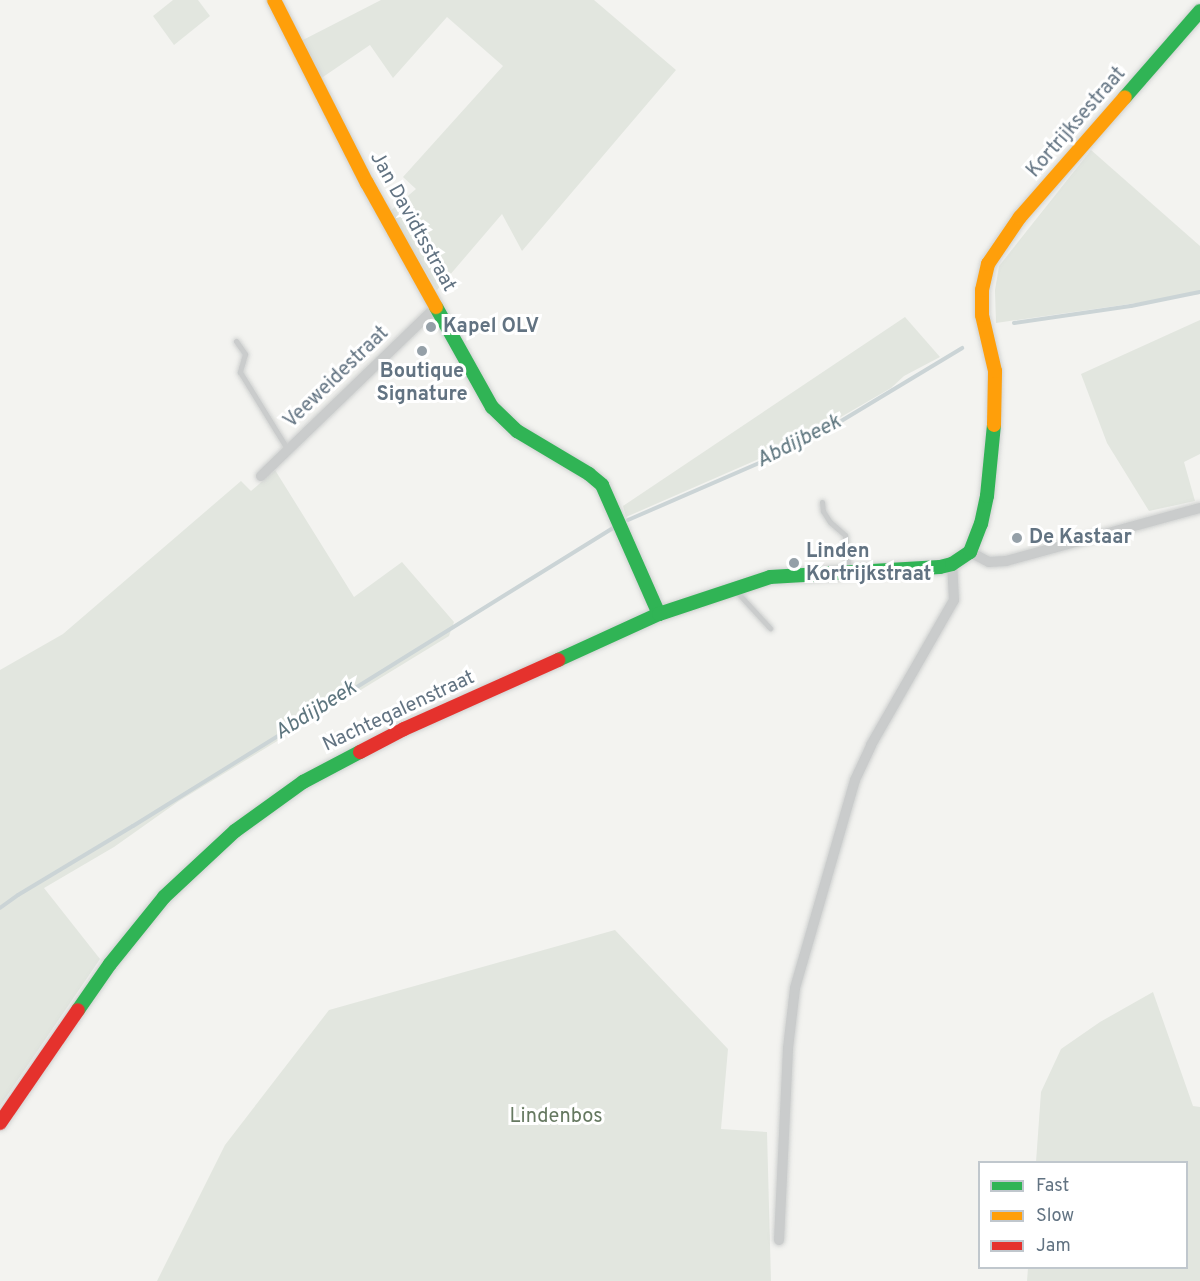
<!DOCTYPE html>
<html>
<head>
<meta charset="utf-8">
<style>
	body { margin:0 }
	#map { position:relative; width:1200px; height:1281px; overflow:hidden; background:#f3f3f0; font-family:Overpass,sans-serif }
	div>[style] { position:absolute }
	.green>* { inset:0; background:#e2e6df }
	.stream>* { height:4px; margin:-2px; padding:0 2px; transform-origin:2px; border-radius:2px; background:#cbd4d6 }
	.roads { filter:drop-shadow(0 0 2px #cfd1d0) drop-shadow(0 0 2px #cfd1d0) }
	.lane>* { height:5px; margin:-2.5px; padding:0 2.5px; transform-origin:2.5px; border-radius:2.5px; background:#cacccc }
	.street>* { height:10px; margin:-5px; padding:0 5px; transform-origin:5px; border-radius:5px; background:#cacccc }
	.fast>* { height:14px; margin:-7px; padding:0 7px; transform-origin:7px; border-radius:7px; background:#30b455 }
	.slow>* { height:14px; margin:-7px; padding:0 7px; transform-origin:7px; border-radius:7px; background:#ff9f0a }
	.jam>* { height:14px; margin:-7px; padding:0 7px; transform-origin:7px; border-radius:7px; background:#e5322d }
	.dots>* { width:16px; height:16px; translate:-50% -50%; box-sizing:border-box; border:3px solid #fff; border-radius:50% }
	span { translate:-50% -50%; white-space:nowrap; text-align:center; line-height:1.15; -webkit-text-stroke:6px #fff; paint-order:stroke }
	.street-label { font-size:20px; color:#627382 }
	.poi-label { font-size:20px; color:#627382; font-weight:700 }
	.left { translate:0 -50%; text-align:left }
	.park-label { font-size:20px; color:#667961 }
	.water-label { font-size:21px; color:#5e767f; font-style:italic }
	.legend { position:absolute; left:978px; top:1161px; width:210px; height:108px; box-sizing:border-box; background:#fff; border:2px solid #c0c7cd; margin:0; padding:8px 10px; list-style:none; font-size:18px; color:#627382 }
	.legend li { display:flex; align-items:center; gap:12px; height:30px }
	.legend b { width:30px; border:2px solid #c0c7cd }
</style>
</head>
<body>
<div id="map">
	<div class="green">
		<div style="clip-path:polygon(173px 0,198px 0,210px 16px,174px 45px,153px 16px)"></div>
		<div style="clip-path:polygon(381px 0,594px 0,676px 70px,522px 251px,502px 214px,437px 290px,389px 212px,416px 189px,403px 177px,503px 66px,447px 17px,393px 78px,370px 45px,320px 79px,301px 41px)"></div>
		<div style="clip-path:polygon(1091px 150px,1200px 246px,1200px 294px,996px 323px,995px 290px,999px 266px)"></div>
		<div style="clip-path:polygon(905px 317px,940px 357px,904px 376px,891px 388px,798px 442px,626px 517px,623px 506px)"></div>
		<div style="clip-path:polygon(1200px 320px,1200px 454px,1184px 462px,1195px 501px,1149px 511px,1107px 443px,1081px 374px)"></div>
		<div style="clip-path:polygon(275px 470px,354px 597px,402px 562px,454px 622px,449px 636px,179px 801px,114px 847px,44px 888px,100px 959px,0 1106px,0 670px,63px 634px,241px 481px,251px 491px)"></div>
		<div style="clip-path:polygon(615px 930px,728px 1049px,721px 1129px,767px 1132px,771px 1281px,157px 1281px,225px 1145px,329px 1010px)"></div>
		<div style="clip-path:polygon(1153px 992px,1193px 1106px,1200px 1107px,1200px 1281px,1027px 1281px,1028px 1268px,1186px 1268px,1186px 1162px,1036px 1162px,1041px 1092px,1061px 1049px,1100px 1022px)"></div>
	</div>
	<div class="stream">
		<div style="left:1014px;top:323px;width:118px;rotate:-8.3deg"></div>
		<div style="left:1131px;top:306px;width:70px;rotate:-11.5deg"></div>
		<div style="left:628px;top:520px;width:191px;rotate:-23.5deg"></div>
		<div style="left:803px;top:444px;width:186px;rotate:-31.1deg"></div>
		<div style="left:0;top:908px;width:22px;rotate:-36deg"></div>
		<div style="left:18px;top:895px;width:134px;rotate:-31deg"></div>
		<div style="left:133px;top:826px;width:565px;rotate:-31.83deg"></div>
	</div>
	<div class="roads">
		<div class="lane">
			<div style="left:236px;top:341px;width:16px;rotate:55deg"></div>
			<div style="left:245px;top:354px;width:19px;rotate:106deg"></div>
			<div style="left:240px;top:372px;width:92px;rotate:58.4deg"></div>
			<div style="left:822px;top:502px;width:9px;rotate:84deg"></div>
			<div style="left:823px;top:511px;width:13px;rotate:58deg"></div>
			<div style="left:830px;top:522px;width:20px;rotate:41deg"></div>
			<div style="left:845px;top:535px;width:36px;rotate:84deg"></div>
			<div style="left:735px;top:590px;width:52px;rotate:47.4deg"></div>
		</div>
		<div class="street">
			<div style="left:261px;top:476px;width:245px;rotate:-44deg"></div>
			<div style="left:970px;top:552px;width:21px;rotate:28deg"></div>
			<div style="left:989px;top:562px;width:17px;rotate:-3deg"></div>
			<div style="left:1006px;top:561px;width:201px;rotate:-15.3deg"></div>
			<div style="left:779px;top:1240px;width:192px;rotate:-87.3deg"></div>
			<div style="left:788px;top:1048px;width:60px;rotate:-83.3deg"></div>
			<div style="left:795px;top:988px;width:216px;rotate:-73.9deg"></div>
			<div style="left:855px;top:780px;width:38px;rotate:-65deg"></div>
			<div style="left:871px;top:745px;width:167px;rotate:-60.2deg"></div>
			<div style="left:954px;top:600px;width:36px;rotate:-93deg"></div>
		</div>
		<div class="fast">
			<div style="left:1125px;top:97px;width:114px;rotate:-48.9deg"></div>
			<div style="left:436px;top:307px;width:115px;rotate:60.8deg"></div>
			<div style="left:492px;top:407px;width:35px;rotate:44deg"></div>
			<div style="left:517px;top:431px;width:84px;rotate:30.8deg"></div>
			<div style="left:589px;top:474px;width:17px;rotate:40deg"></div>
			<div style="left:602px;top:485px;width:141px;rotate:66.2deg"></div>
			<div style="left:558px;top:660px;width:111px;rotate:-24.5deg"></div>
			<div style="left:659px;top:614px;width:117px;rotate:-18.4deg"></div>
			<div style="left:770px;top:577px;width:170px;rotate:-3.4deg"></div>
			<div style="left:940px;top:567px;width:12px;rotate:-14deg"></div>
			<div style="left:952px;top:564px;width:22px;rotate:-34deg"></div>
			<div style="left:970px;top:552px;width:30px;rotate:-69deg"></div>
			<div style="left:981px;top:524px;width:29px;rotate:-78deg"></div>
			<div style="left:987px;top:496px;width:71px;rotate:-84.4deg"></div>
			<div style="left:78px;top:1010px;width:56px;rotate:-55.2deg"></div>
			<div style="left:110px;top:964px;width:86px;rotate:-51.1deg"></div>
			<div style="left:164px;top:897px;width:97px;rotate:-42.9deg"></div>
			<div style="left:235px;top:831px;width:84px;rotate:-35.8deg"></div>
			<div style="left:303px;top:782px;width:64px;rotate:-27.8deg"></div>
		</div>
		<div class="slow">
			<div style="left:274px;top:0;width:205px;rotate:63.1deg"></div>
			<div style="left:367px;top:183px;width:142px;rotate:60.9deg"></div>
			<div style="left:994px;top:425px;width:54px;rotate:-88.9deg"></div>
			<div style="left:995px;top:371px;width:57px;rotate:-103.1deg"></div>
			<div style="left:982px;top:315px;width:25px;rotate:-90deg"></div>
			<div style="left:982px;top:290px;width:27px;rotate:-77deg"></div>
			<div style="left:988px;top:264px;width:57px;rotate:-55.8deg"></div>
			<div style="left:1020px;top:217px;width:159px;rotate:-48.8deg"></div>
		</div>
		<div class="jam">
			<div style="left:360px;top:752px;width:50px;rotate:-27.6deg"></div>
			<div style="left:404px;top:729px;width:169px;rotate:-24.1deg"></div>
			<div style="left:0;top:1123px;width:137px;rotate:-55.4deg"></div>
		</div>
	</div>
	<div class="dots">
		<div style="left:431px;top:327px;background:#95a0a8"></div>
		<div style="left:422px;top:351px;background:#95a0a8"></div>
		<div style="left:1017px;top:538px;background:#95a0a8"></div>
		<div style="left:794px;top:563px;background:#95a0a8"></div>
	</div>
	<div class="street-label">
		<span style="left:1077px;top:123px;rotate:-49deg">Kortrijksestraat</span>
		<span style="left:412px;top:222px;rotate:61deg">Jan Davidtsstraat</span>
		<span style="left:337px;top:378px;rotate:-44deg">Veeweidestraat</span>
		<span style="left:399px;top:712px;rotate:-25deg">Nachtegalenstraat</span>
	</div>
	<div class="poi-label">
		<span class="left" style="left:443px;top:327px">Kapel OLV</span>
		<span style="left:422px;top:384px">Boutique<br>Signature</span>
		<span class="left" style="left:1029px;top:538px">De Kastaar</span>
		<span class="left" style="left:806px;top:564px">Linden<br>Kortrijkstraat</span>
	</div>
	<div class="park-label">
		<span style="left:556px;top:1117px">Lindenbos</span>
	</div>
	<div class="water-label">
		<span style="left:799px;top:442px;rotate:-27deg">Abdijbeek</span>
		<span style="left:316px;top:711px;rotate:-32deg">Abdijbeek</span>
	</div>
	<ul class="legend">
	<li><b style="height:8px;background:#30b455"></b>Fast</li>
	<li><b style="height:8px;background:#ff9f0a"></b>Slow</li>
	<li><b style="height:8px;background:#e5322d"></b>Jam</li>
	</ul>
</div>
</body>
</html>
